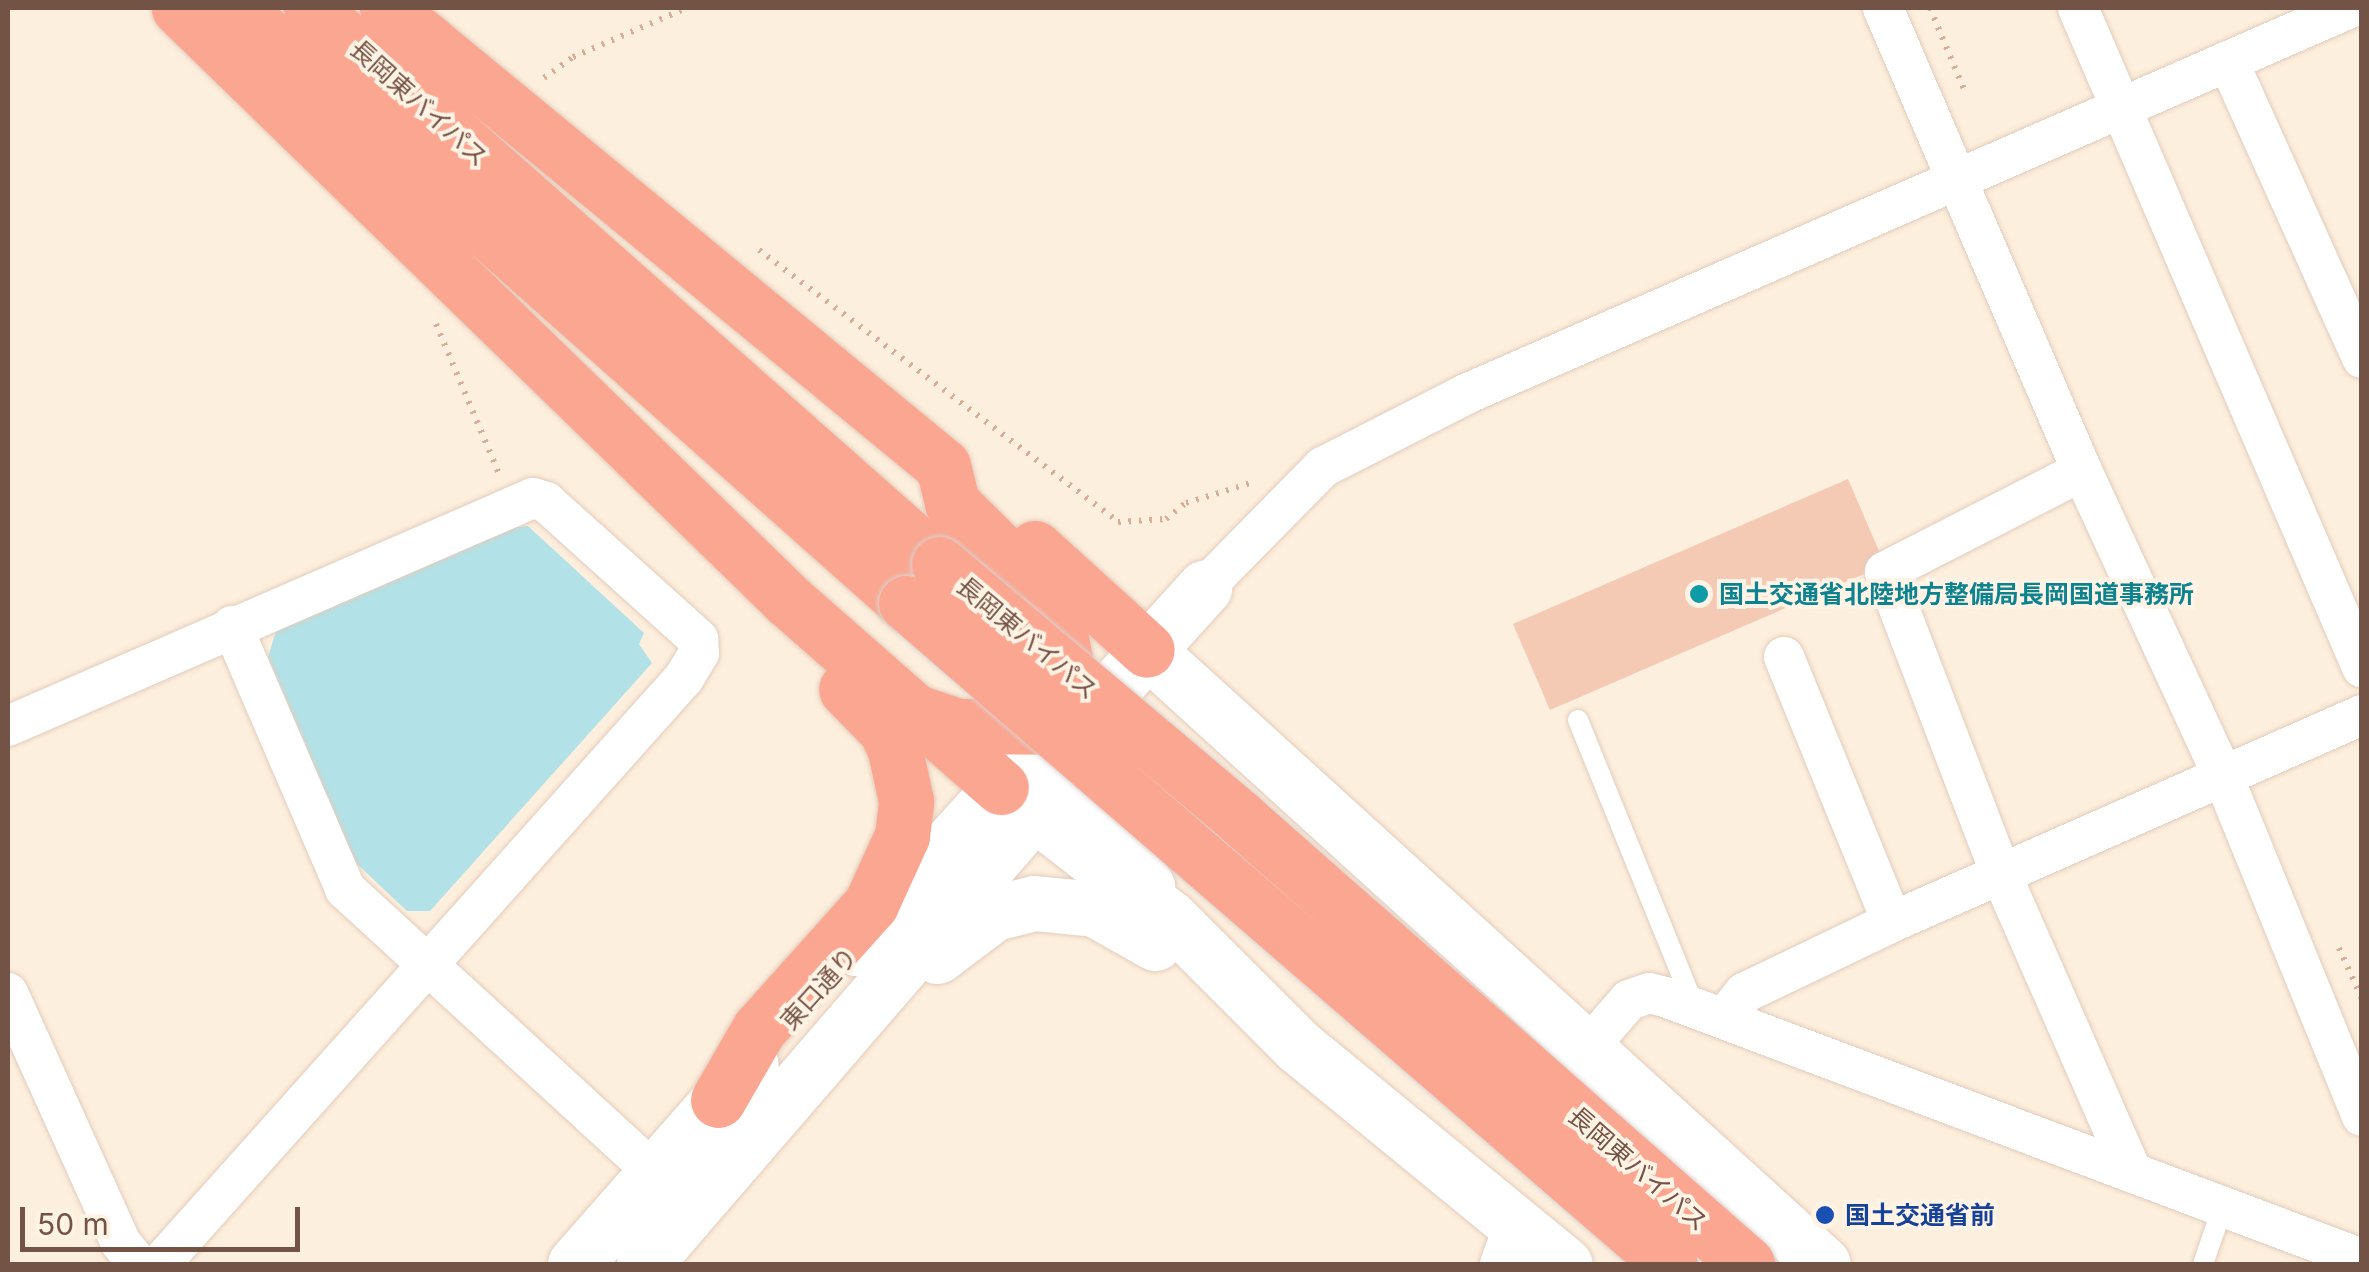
<!DOCTYPE html>
<html>
<head>
<meta charset="utf-8">
<style>
	body { margin:0 }
	#map { position:relative; width:2369px; height:1272px; overflow:hidden; background:#fdefdd; font-family:Inter,"Noto Sans JP",sans-serif }
	div>[style] { position:absolute }
	.water>* { inset:0; background:#b2e2e7 }
	.building>* { inset:0; background:#f4cab4 }
	.path>* { height:6px; margin-top:-3px; transform-origin:0; background:repeating-linear-gradient(90deg,#d8ad98 0 2.5px,transparent 0 10.5px) }
	.roads { filter:drop-shadow(0 0 2px #e3ccbd) drop-shadow(0 0 2px #e3ccbd) }
	.lane>* { height:20px; margin:-10px; padding:0 10px; transform-origin:10px; border-radius:10px; background:#fff }
	.street>* { height:40px; margin:-20px; padding:0 20px; transform-origin:20px; border-radius:20px; background:#fff }
	.secondary>* { height:55px; margin:-27.5px; padding:0 27.5px; transform-origin:27.5px; border-radius:27.5px; background:#fff }
	.highway>* { height:55px; margin:-27.5px; padding:0 27.5px; transform-origin:27.5px; border-radius:27.5px; background:#fba690 }
	.bridges { filter:drop-shadow(0 0 2px #dbd2cf) drop-shadow(0 0 2px #dbd2cf) }
	.highway-bridge>* { height:55px; margin:-27.5px; padding:0 27.5px; transform-origin:27.5px; border-radius:27.5px; background:#fba690 }
	.dots>* { width:28px; height:28px; translate:-50% -50%; box-sizing:border-box; border:5px solid #fff3e5; border-radius:50% }
	span { translate:-50% -50%; white-space:nowrap; text-align:center; line-height:1.15; -webkit-text-stroke:8px #fff3e5; paint-order:stroke }
	.street-label { font-size:25px; color:#735345 }
	.culture-label { font-size:25px; color:#0d838f; font-weight:700 }
	.left { translate:0 -50%; text-align:left }
	.transit-label { font-size:25px; color:#164399; font-weight:700 }
	.frame { position:absolute; inset:0; border:10px solid #735345; pointer-events:none }
	.scale { position:absolute; left:20px; top:1207px; width:280px; height:45px; box-sizing:border-box; border:5px solid #735345; border-top:0; padding-left:12px; font-size:30px; line-height:35px; white-space:nowrap; color:#735345; -webkit-text-stroke:8px #fff3e5; paint-order:stroke }
</style>
</head>
<body>
<div id="map">
	<div class="water">
		<div style="clip-path:polygon(528px 526px,644px 633px,639px 644px,652px 663px,430px 911px,407px 911px,355px 862px,268px 657px,277px 628px,507px 528px)"></div>
	</div>
	<div class="building">
		<div style="clip-path:polygon(1848px 479px,1885px 565px,1550px 710px,1513px 624px)"></div>
	</div>
	<div class="path">
		<div style="left:1930px;top:8px;width:93px;rotate:67.3deg"></div>
		<div style="left:544px;top:78px;width:36px;rotate:-36deg"></div>
		<div style="left:573px;top:57px;width:123px;rotate:-23.4deg"></div>
		<div style="left:759px;top:250px;width:450px;rotate:37.1deg"></div>
		<div style="left:1118px;top:522px;width:48px;rotate:-3.6deg"></div>
		<div style="left:1166px;top:519px;width:26px;rotate:-39deg"></div>
		<div style="left:1186px;top:503px;width:68px;rotate:-17.1deg"></div>
		<div style="left:436px;top:324px;width:163px;rotate:67.2deg"></div>
		<div style="left:2339px;top:948px;width:56px;rotate:65.7deg"></div>
	</div>
	<div class="roads">
		<div class="lane">
			<div style="left:1578px;top:720px;width:309px;rotate:67.9deg"></div>
			<div style="left:2203px;top:1264px;width:58px;rotate:-70.9deg"></div>
		</div>
		<div class="street">
			<div style="left:1883px;top:8px;width:504px;rotate:66.74deg"></div>
			<div style="left:2082px;top:471px;width:336px;rotate:65.2deg"></div>
			<div style="left:2223px;top:776px;width:367px;rotate:67.8deg"></div>
			<div style="left:2078px;top:8px;width:718px;rotate:66.69deg"></div>
			<div style="left:2228px;top:61px;width:326px;rotate:65.7deg"></div>
			<div style="left:2082px;top:471px;width:221px;rotate:152.9deg"></div>
			<div style="left:1885px;top:572px;width:324px;rotate:69deg"></div>
			<div style="left:2001px;top:874px;width:326px;rotate:66.3deg"></div>
			<div style="left:1204px;top:588px;width:170px;rotate:-45.5deg"></div>
			<div style="left:1323px;top:467px;width:161px;rotate:-27deg"></div>
			<div style="left:1466px;top:394px;width:965px;rotate:-23.59deg"></div>
			<div style="left:232px;top:626px;width:286px;rotate:66.7deg"></div>
			<div style="left:345px;top:889px;width:420px;rotate:42.5deg"></div>
			<div style="left:1784px;top:657px;width:286px;rotate:67.8deg"></div>
			<div style="left:8px;top:726px;width:572px;rotate:-23.47deg"></div>
			<div style="left:533px;top:498px;width:14px;rotate:17deg"></div>
			<div style="left:546px;top:502px;width:205px;rotate:42deg"></div>
			<div style="left:698px;top:639px;width:14px;rotate:86deg"></div>
			<div style="left:699px;top:653px;width:29px;rotate:121deg"></div>
			<div style="left:684px;top:678px;width:786px;rotate:131.8deg"></div>
			<div style="left:8px;top:993px;width:274px;rotate:65.7deg"></div>
			<div style="left:121px;top:1243px;width:27px;rotate:51deg"></div>
			<div style="left:1724px;top:1018px;width:32px;rotate:-51deg"></div>
			<div style="left:1744px;top:993px;width:164px;rotate:-25.6deg"></div>
			<div style="left:1892px;top:922px;width:514px;rotate:-23.77deg"></div>
			<div style="left:1584px;top:1052px;width:69px;rotate:-49.1deg"></div>
			<div style="left:1629px;top:1000px;width:21px;rotate:-19deg"></div>
			<div style="left:1649px;top:993px;width:16px;rotate:14deg"></div>
			<div style="left:1665px;top:997px;width:745px;rotate:20.6deg"></div>
			<div style="left:1500px;top:1264px;width:44px;rotate:-69.9deg"></div>
		</div>
		<div class="secondary">
			<div style="left:1147px;top:650px;width:913px;rotate:42.25deg"></div>
			<div style="left:1078px;top:729px;width:57px;rotate:80.9deg"></div>
			<div style="left:1087px;top:785px;width:56px;rotate:64.8deg"></div>
			<div style="left:1111px;top:836px;width:62px;rotate:54.2deg"></div>
			<div style="left:1001px;top:787px;width:214px;rotate:37.8deg"></div>
			<div style="left:1170px;top:918px;width:182px;rotate:45deg"></div>
			<div style="left:1299px;top:1047px;width:343px;rotate:39.3deg"></div>
			<div style="left:856px;top:948px;width:217px;rotate:-48deg"></div>
			<div style="left:1001px;top:787px;width:98px;rotate:-37.9deg"></div>
			<div style="left:1078px;top:727px;width:188px;rotate:-47.8deg"></div>
			<div style="left:937px;top:956px;width:71px;rotate:-37deg"></div>
			<div style="left:994px;top:913px;width:41px;rotate:-14deg"></div>
			<div style="left:1034px;top:903px;width:61px;rotate:5.6deg"></div>
			<div style="left:1095px;top:909px;width:69px;rotate:29.5deg"></div>
			<div style="left:575px;top:1264px;width:266px;rotate:-48.7deg"></div>
			<div style="left:644px;top:1264px;width:597px;rotate:-49.21deg"></div>
			<div style="left:1034px;top:812px;width:38px;rotate:-63deg"></div>
		</div>
		<div class="highway">
			<div style="left:179px;top:8px;width:851px;rotate:44.19deg"></div>
			<div style="left:789px;top:601px;width:282px;rotate:41.3deg"></div>
			<div style="left:236px;top:8px;width:896px;rotate:41.61deg"></div>
			<div style="left:311px;top:8px;width:839px;rotate:41.52deg"></div>
			<div style="left:387px;top:8px;width:720px;rotate:39.48deg"></div>
			<div style="left:943px;top:466px;width:38px;rotate:76deg"></div>
			<div style="left:952px;top:503px;width:124px;rotate:44.7deg"></div>
			<div style="left:1040px;top:590px;width:33px;rotate:59deg"></div>
			<div style="left:1057px;top:618px;width:111px;rotate:79.1deg"></div>
			<div style="left:1078px;top:727px;width:120px;rotate:-179.5deg"></div>
			<div style="left:958px;top:726px;width:51px;rotate:-161.6deg"></div>
			<div style="left:1035px;top:548px;width:151px;rotate:42.3deg"></div>
			<div style="left:718px;top:1100px;width:82px;rotate:-60deg"></div>
			<div style="left:759px;top:1029px;width:168px;rotate:-48.1deg"></div>
			<div style="left:871px;top:904px;width:75px;rotate:-65.5deg"></div>
			<div style="left:902px;top:836px;width:35px;rotate:-83deg"></div>
			<div style="left:906px;top:801px;width:52px;rotate:-102.2deg"></div>
			<div style="left:895px;top:750px;width:22px;rotate:-114deg"></div>
			<div style="left:886px;top:730px;width:57px;rotate:-134.3deg"></div>
		</div>
	</div>
	<div class="bridges">
		<div class="highway-bridge">
			<div style="left:939px;top:564px;width:392px;rotate:40.1deg"></div>
			<div style="left:1239px;top:817px;width:677px;rotate:41.35deg"></div>
			<div style="left:906px;top:603px;width:1010px;rotate:40.87deg"></div>
		</div>
	</div>
	<div class="dots">
		<div style="left:1699px;top:594px;background:#0f9aa8"></div>
		<div style="left:1825px;top:1215px;background:#1a4fb4"></div>
	</div>
	<div class="street-label">
		<span style="left:419px;top:103px;rotate:42deg">長岡東バイパス</span>
		<span style="left:1027px;top:638px;rotate:40deg">長岡東バイパス</span>
		<span style="left:819px;top:989px;rotate:-48deg">東口通り</span>
		<span style="left:1638px;top:1169px;rotate:41deg">長岡東バイパス</span>
	</div>
	<div class="culture-label">
		<span class="left" style="left:1719px;top:594px">国土交通省北陸地方整備局長岡国道事務所</span>
	</div>
	<div class="transit-label">
		<span class="left" style="left:1845px;top:1215px">国土交通省前</span>
	</div>
	<div class="frame"></div>
	<div class="scale">50 m</div>
</div>
</body>
</html>
